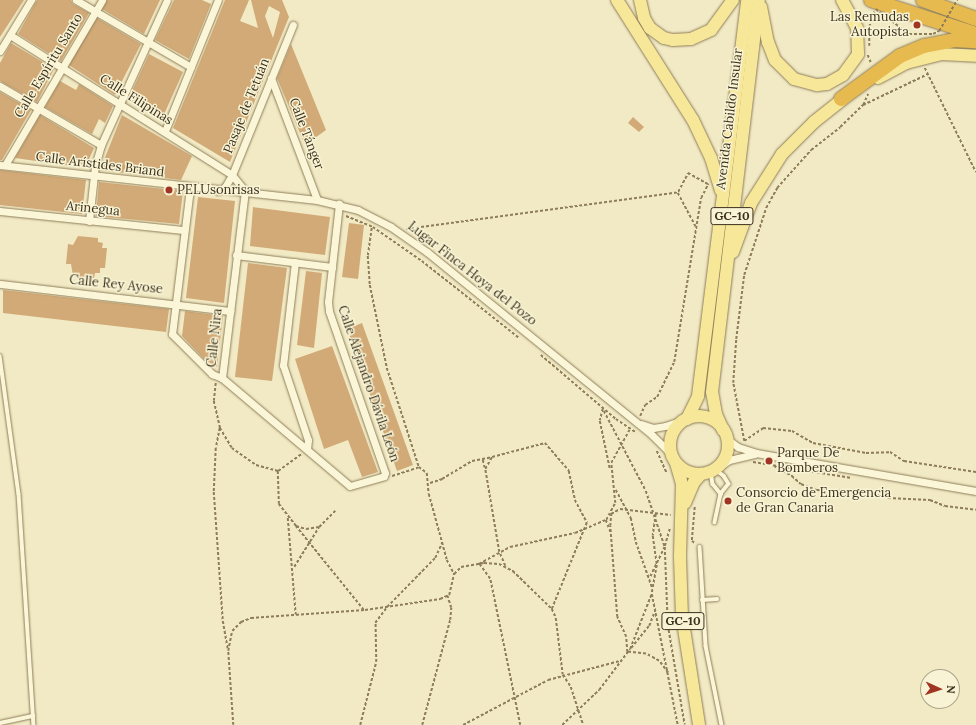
<!DOCTYPE html>
<html>
<head>
<meta charset="utf-8">
<style>
	body { margin:0 }
	#map { position:relative; width:976px; height:725px; overflow:hidden; background:#f1eac4; font-family:Lora,serif }
	div>[style] { position:absolute }
	.building>* { inset:0; background:#d2aa77 }
	.path>* { height:1.5px; margin-top:-0.75px; transform-origin:0; background:repeating-linear-gradient(90deg,#8e7d59 0 3px,transparent 0 5px) }
	.roads { filter:drop-shadow(0 0 1px #8e7d59) drop-shadow(0 0 1px #8e7d59) }
	.service>* { height:3.5px; margin:-1.75px; padding:0 1.75px; transform-origin:1.75px; border-radius:1.75px; background:#fbf6d8 }
	.minor>* { height:7px; margin:-3.5px; padding:0 3.5px; transform-origin:3.5px; border-radius:3.5px; background:#fbf6d8 }
	.primary>* { height:12px; margin:-6px; padding:0 6px; transform-origin:6px; border-radius:6px; background:#f7e799 }
	.primary>.ring { margin:-6px; padding:0; box-sizing:content-box; background:none; border:12px solid #f7e799; border-radius:50% }
	.motorway>* { height:14px; margin:-7px; padding:0 7px; transform-origin:7px; border-radius:7px; background:#e6ba4f }
	.path-bridge>* { height:1.5px; margin-top:-0.75px; transform-origin:0; background:repeating-linear-gradient(90deg,#8e7d59 0 3px,transparent 0 5px) }
	.dots>* { width:11px; height:11px; translate:-50% -50%; box-sizing:border-box; border:2px solid #f8f3d4; border-radius:50% }
	span { translate:-50% -50%; white-space:nowrap; text-align:center; line-height:1.15; -webkit-text-stroke:3px #f8f3d4; paint-order:stroke }
	.shield-label span { padding:1px 3px; background:#f8f3d4; border:1px solid; border-radius:3px; -webkit-text-stroke-width:0 }
	.shield-label { font-size:12px; color:#3c311e; font-weight:700 }
	.poi-label { font-size:13px; color:#3c311e }
	.right { translate:-100% -50%; text-align:right }
	.left { translate:0 -50%; text-align:left }
	.street-label { font-size:13px; color:#3c311e }
	.north { position:absolute; left:920px; top:669px; width:40px; height:40px; box-sizing:border-box; background:#f8f3d4; border:1px solid #ada58b; border-radius:50%; rotate:93deg; font-size:11px; font-weight:700; line-height:16px; text-align:center; color:#3c311e }
	.north::after { content:''; display:block; margin:auto; width:14px; height:18px; background:#a13524; clip-path:polygon(50% 0,100% 100%,50% 72%,0 100%) }
</style>
</head>
<body>
<div id="map">
	<div class="building">
		<div style="clip-path:polygon(0 0,24px 0,0 37px)"></div>
		<div style="clip-path:polygon(37px 0,71px 0,73px 4px,89px 13px,61px 61px,18px 34px)"></div>
		<div style="clip-path:polygon(107px 0,160px 0,144px 34px,102px 9px)"></div>
		<div style="clip-path:polygon(174px 0,202px 0,211px 4px,189px 59px,155px 40px)"></div>
		<div style="clip-path:polygon(evenodd,225px 0,249px 0,240px 21px,258px 28px,251px 0,282px 0,289px 17px,230px 162px,173px 128px,225px 0,269px 6px,280px 12px,273px 38px,265px 16px,269px 6px)"></div>
		<div style="clip-path:polygon(97px 18px,141px 44px,115px 95px,69px 65px)"></div>
		<div style="clip-path:polygon(11px 43px,54px 69px,37px 102px,0 81px,0 63px)"></div>
		<div style="clip-path:polygon(291px 44px,326px 130px,305px 145px,277px 78px)"></div>
		<div style="clip-path:polygon(149px 54px,183px 72px,162px 119px,128px 100px)"></div>
		<div style="clip-path:polygon(60px 81px,76px 90px,79px 84px,113px 106px,105px 123px,99px 119px,92px 134px,45px 107px)"></div>
		<div style="clip-path:polygon(0 92px,31px 110px,2px 160px,0 160px)"></div>
		<div style="clip-path:polygon(40px 115px,94px 148px,85px 168px,15px 158px)"></div>
		<div style="clip-path:polygon(122px 115px,192px 156px,181px 180px,100px 170px)"></div>
		<div style="clip-path:polygon(633px 117px,644px 127px,639px 132px,628px 123px)"></div>
		<div style="clip-path:polygon(0 170px,86px 180px,82px 214px,0 205px)"></div>
		<div style="clip-path:polygon(99px 182px,183px 191px,179px 224px,96px 216px)"></div>
		<div style="clip-path:polygon(198px 197px,235px 201px,224px 303px,186px 298px)"></div>
		<div style="clip-path:polygon(253px 207px,330px 217px,325px 255px,250px 246px)"></div>
		<div style="clip-path:polygon(349px 223px,364px 225px,358px 279px,342px 277px)"></div>
		<div style="clip-path:polygon(78px 236px,98px 238px,98px 242px,103px 243px,102px 248px,107px 248px,105px 268px,100px 268px,100px 273px,95px 273px,94px 278px,73px 276px,71px 264px,66px 264px,68px 244px,73px 245px)"></div>
		<div style="clip-path:polygon(248px 263px,287px 268px,272px 381px,235px 377px)"></div>
		<div style="clip-path:polygon(306px 271px,322px 273px,314px 348px,297px 345px)"></div>
		<div style="clip-path:polygon(3px 290px,169px 309px,166px 332px,3px 313px)"></div>
		<div style="clip-path:polygon(185px 311px,223px 316px,217px 367px,204px 359px,182px 336px)"></div>
		<div style="clip-path:polygon(362px 323px,413px 465px,397px 471px,347px 329px)"></div>
		<div style="clip-path:polygon(332px 346px,378px 472px,362px 477px,348px 440px,324px 449px,295px 359px)"></div>
	</div>
	<div class="path">
		<div style="left:869px;top:46px;width:19px;rotate:-90deg"></div>
		<div style="left:869px;top:27px;width:16px;rotate:-72deg"></div>
		<div style="left:868px;top:55px;width:9px;rotate:69deg"></div>
		<div style="left:925px;top:68px;width:116px;rotate:63.9deg"></div>
		<div style="left:863px;top:105px;width:12px;rotate:-66deg"></div>
		<div style="left:678px;top:193px;width:38px;rotate:62deg"></div>
		<div style="left:346px;top:216px;width:29px;rotate:22deg"></div>
		<div style="left:373px;top:227px;width:60px;rotate:34.8deg"></div>
		<div style="left:422px;top:261px;width:124px;rotate:38.4deg"></div>
		<div style="left:372px;top:228px;width:28px;rotate:98deg"></div>
		<div style="left:368px;top:256px;width:29px;rotate:86deg"></div>
		<div style="left:370px;top:285px;width:85px;rotate:78.4deg"></div>
		<div style="left:387px;top:368px;width:104px;rotate:72.1deg"></div>
		<div style="left:419px;top:467px;width:10px;rotate:37deg"></div>
		<div style="left:427px;top:473px;width:21px;rotate:85deg"></div>
		<div style="left:429px;top:494px;width:68px;rotate:74.7deg"></div>
		<div style="left:447px;top:560px;width:16px;rotate:63deg"></div>
		<div style="left:406px;top:229px;width:275px;rotate:-7.7deg"></div>
		<div style="left:678px;top:192px;width:21px;rotate:-62deg"></div>
		<div style="left:688px;top:173px;width:23px;rotate:29deg"></div>
		<div style="left:541px;top:355px;width:99px;rotate:40.5deg"></div>
		<div style="left:616px;top:419px;width:25px;rotate:34deg"></div>
		<div style="left:216px;top:383px;width:18px;rotate:96deg"></div>
		<div style="left:214px;top:401px;width:28px;rotate:77deg"></div>
		<div style="left:220px;top:428px;width:23px;rotate:59deg"></div>
		<div style="left:232px;top:448px;width:29px;rotate:35deg"></div>
		<div style="left:256px;top:465px;width:23px;rotate:15deg"></div>
		<div style="left:278px;top:471px;width:29px;rotate:-36deg"></div>
		<div style="left:603px;top:409px;width:12px;rotate:104deg"></div>
		<div style="left:600px;top:421px;width:49px;rotate:78.2deg"></div>
		<div style="left:604px;top:411px;width:90px;rotate:62.3deg"></div>
		<div style="left:646px;top:491px;width:59px;rotate:71.3deg"></div>
		<div style="left:665px;top:547px;width:34px;rotate:116deg"></div>
		<div style="left:640px;top:416px;width:12px;rotate:-66deg"></div>
		<div style="left:645px;top:405px;width:14px;rotate:-34deg"></div>
		<div style="left:657px;top:397px;width:39px;rotate:-64deg"></div>
		<div style="left:674px;top:362px;width:166px;rotate:-80.7deg"></div>
		<div style="left:701px;top:198px;width:16px;rotate:-63deg"></div>
		<div style="left:220px;top:428px;width:20px;rotate:101deg"></div>
		<div style="left:216px;top:448px;width:44px;rotate:92.6deg"></div>
		<div style="left:214px;top:492px;width:129px;rotate:86deg"></div>
		<div style="left:223px;top:621px;width:28px;rotate:80deg"></div>
		<div style="left:744px;top:441px;width:59px;rotate:-100.7deg"></div>
		<div style="left:733px;top:383px;width:44px;rotate:-86.1deg"></div>
		<div style="left:736px;top:339px;width:64px;rotate:-82.9deg"></div>
		<div style="left:744px;top:275px;width:71px;rotate:-71.8deg"></div>
		<div style="left:766px;top:208px;width:23px;rotate:-61deg"></div>
		<div style="left:777px;top:188px;width:51px;rotate:-48.2deg"></div>
		<div style="left:811px;top:150px;width:37px;rotate:-38deg"></div>
		<div style="left:840px;top:127px;width:32px;rotate:-44deg"></div>
		<div style="left:863px;top:105px;width:72px;rotate:-25.5deg"></div>
		<div style="left:744px;top:441px;width:23px;rotate:-34deg"></div>
		<div style="left:763px;top:428px;width:29px;rotate:6deg"></div>
		<div style="left:792px;top:431px;width:24px;rotate:30deg"></div>
		<div style="left:813px;top:443px;width:54px;rotate:10.7deg"></div>
		<div style="left:866px;top:453px;width:24px;rotate:-2deg"></div>
		<div style="left:890px;top:452px;width:17px;rotate:33deg"></div>
		<div style="left:904px;top:461px;width:73px;rotate:8.7deg"></div>
		<div style="left:657px;top:451px;width:24px;rotate:66deg"></div>
		<div style="left:483px;top:460px;width:8px;rotate:76deg"></div>
		<div style="left:753px;top:462px;width:100px;rotate:9.2deg"></div>
		<div style="left:774px;top:466px;width:21px;rotate:29deg"></div>
		<div style="left:792px;top:476px;width:12px;rotate:42deg"></div>
		<div style="left:801px;top:484px;width:17px;rotate:21deg"></div>
		<div style="left:817px;top:490px;width:57px;rotate:2deg"></div>
		<div style="left:874px;top:492px;width:15px;rotate:23deg"></div>
		<div style="left:888px;top:498px;width:42px;rotate:2.7deg"></div>
		<div style="left:930px;top:500px;width:16px;rotate:22deg"></div>
		<div style="left:945px;top:506px;width:31px;rotate:7deg"></div>
		<div style="left:278px;top:471px;width:33px;rotate:88deg"></div>
		<div style="left:279px;top:504px;width:28px;rotate:52deg"></div>
		<div style="left:296px;top:526px;width:10px;rotate:17deg"></div>
		<div style="left:306px;top:529px;width:13px;rotate:-9deg"></div>
		<div style="left:319px;top:527px;width:23px;rotate:-45deg"></div>
		<div style="left:392px;top:476px;width:28px;rotate:-18deg"></div>
		<div style="left:430px;top:483px;width:13px;rotate:-18deg"></div>
		<div style="left:442px;top:479px;width:35px;rotate:-31deg"></div>
		<div style="left:472px;top:461px;width:20px;rotate:-11deg"></div>
		<div style="left:616px;top:490px;width:32px;rotate:62deg"></div>
		<div style="left:631px;top:518px;width:25px;rotate:78deg"></div>
		<div style="left:636px;top:542px;width:48px;rotate:70.4deg"></div>
		<div style="left:695px;top:507px;width:34px;rotate:95deg"></div>
		<div style="left:692px;top:541px;width:4px;rotate:34deg"></div>
		<div style="left:656px;top:514px;width:22px;rotate:98deg"></div>
		<div style="left:653px;top:536px;width:29px;rotate:82deg"></div>
		<div style="left:657px;top:565px;width:29px;rotate:100deg"></div>
		<div style="left:652px;top:594px;width:134px;rotate:78.8deg"></div>
		<div style="left:288px;top:518px;width:97px;rotate:85.3deg"></div>
		<div style="left:606px;top:520px;width:14px;rotate:69deg"></div>
		<div style="left:296px;top:526px;width:108px;rotate:51deg"></div>
		<div style="left:670px;top:529px;width:19px;rotate:106deg"></div>
		<div style="left:665px;top:547px;width:78px;rotate:87.8deg"></div>
		<div style="left:668px;top:625px;width:101px;rotate:80.4deg"></div>
		<div style="left:505px;top:566px;width:15px;rotate:-113deg"></div>
		<div style="left:499px;top:552px;width:84px;rotate:-99.6deg"></div>
		<div style="left:485px;top:469px;width:14px;rotate:-60deg"></div>
		<div style="left:492px;top:457px;width:55px;rotate:-14.8deg"></div>
		<div style="left:545px;top:443px;width:37px;rotate:49deg"></div>
		<div style="left:569px;top:471px;width:30px;rotate:78deg"></div>
		<div style="left:575px;top:500px;width:26px;rotate:62deg"></div>
		<div style="left:587px;top:523px;width:93px;rotate:112.1deg"></div>
		<div style="left:294px;top:567px;width:47px;rotate:-58deg"></div>
		<div style="left:631px;top:648px;width:28px;rotate:-51deg"></div>
		<div style="left:649px;top:626px;width:17px;rotate:-69deg"></div>
		<div style="left:668px;top:673px;width:15px;rotate:-127deg"></div>
		<div style="left:659px;top:661px;width:15px;rotate:-152deg"></div>
		<div style="left:646px;top:654px;width:19px;rotate:-174deg"></div>
		<div style="left:627px;top:652px;width:15px;rotate:-94deg"></div>
		<div style="left:626px;top:637px;width:22px;rotate:-114deg"></div>
		<div style="left:617px;top:617px;width:91px;rotate:-94.4deg"></div>
		<div style="left:610px;top:526px;width:12px;rotate:-85deg"></div>
		<div style="left:611px;top:514px;width:10px;rotate:-29deg"></div>
		<div style="left:620px;top:509px;width:51px;rotate:6.7deg"></div>
		<div style="left:233px;top:725px;width:74px;rotate:-93.9deg"></div>
		<div style="left:228px;top:651px;width:20px;rotate:-79deg"></div>
		<div style="left:232px;top:631px;width:13px;rotate:-45deg"></div>
		<div style="left:241px;top:622px;width:11px;rotate:-22deg"></div>
		<div style="left:251px;top:618px;width:114px;rotate:-4deg"></div>
		<div style="left:365px;top:610px;width:76px;rotate:-8.3deg"></div>
		<div style="left:440px;top:599px;width:10px;rotate:-24deg"></div>
		<div style="left:449px;top:595px;width:22px;rotate:-77deg"></div>
		<div style="left:454px;top:574px;width:10px;rotate:-45deg"></div>
		<div style="left:461px;top:567px;width:23px;rotate:-10deg"></div>
		<div style="left:484px;top:563px;width:15px;rotate:4deg"></div>
		<div style="left:499px;top:564px;width:16px;rotate:27deg"></div>
		<div style="left:513px;top:571px;width:54px;rotate:44.3deg"></div>
		<div style="left:552px;top:609px;width:10px;rotate:66deg"></div>
		<div style="left:556px;top:618px;width:57px;rotate:83deg"></div>
		<div style="left:563px;top:675px;width:14px;rotate:56deg"></div>
		<div style="left:571px;top:687px;width:40px;rotate:72deg"></div>
		<div style="left:360px;top:725px;width:65px;rotate:-75.7deg"></div>
		<div style="left:376px;top:662px;width:39px;rotate:-91deg"></div>
		<div style="left:375px;top:623px;width:20px;rotate:-53deg"></div>
		<div style="left:387px;top:607px;width:69px;rotate:-45.6deg"></div>
		<div style="left:435px;top:558px;width:17px;rotate:-65deg"></div>
		<div style="left:422px;top:725px;width:109px;rotate:-75.1deg"></div>
		<div style="left:450px;top:620px;width:12px;rotate:-85deg"></div>
		<div style="left:451px;top:608px;width:13px;rotate:-108deg"></div>
		<div style="left:463px;top:725px;width:96px;rotate:-27.9deg"></div>
		<div style="left:548px;top:680px;width:74px;rotate:-14.8deg"></div>
		<div style="left:520px;top:725px;width:149px;rotate:-101.6deg"></div>
		<div style="left:490px;top:579px;width:19px;rotate:-126deg"></div>
		<div style="left:479px;top:564px;width:35px;rotate:-29deg"></div>
		<div style="left:510px;top:547px;width:66px;rotate:-12.2deg"></div>
		<div style="left:575px;top:533px;width:34px;rotate:-23deg"></div>
		<div style="left:606px;top:520px;width:19px;rotate:-62deg"></div>
		<div style="left:615px;top:503px;width:40px;rotate:-95.7deg"></div>
		<div style="left:611px;top:463px;width:38px;rotate:-61deg"></div>
		<div style="left:562px;top:725px;width:51px;rotate:-43.4deg"></div>
		<div style="left:599px;top:690px;width:51px;rotate:-52.9deg"></div>
		<div style="left:630px;top:649px;width:58px;rotate:-68.7deg"></div>
	</div>
	<div class="roads">
		<div class="service">
			<div style="left:0;top:356px;width:139px;rotate:82.2deg"></div>
			<div style="left:19px;top:494px;width:231px;rotate:86.3deg"></div>
			<div style="left:715px;top:469px;width:11px;rotate:38deg"></div>
			<div style="left:724px;top:476px;width:9px;rotate:58deg"></div>
			<div style="left:729px;top:484px;width:13px;rotate:129deg"></div>
			<div style="left:721px;top:494px;width:29px;rotate:102deg"></div>
			<div style="left:711px;top:472px;width:12px;rotate:81deg"></div>
			<div style="left:713px;top:484px;width:13px;rotate:51deg"></div>
			<div style="left:700px;top:547px;width:99px;rotate:86.5deg"></div>
			<div style="left:706px;top:646px;width:81px;rotate:78.6deg"></div>
			<div style="left:702px;top:600px;width:15px;rotate:-4deg"></div>
			<div style="left:0;top:723px;width:34px;rotate:-12deg"></div>
		</div>
		<div class="minor">
			<div style="left:76px;top:0;width:133px;rotate:30.2deg"></div>
			<div style="left:10px;top:35px;width:262px;rotate:32.2deg"></div>
			<div style="left:232px;top:175px;width:21px;rotate:51deg"></div>
			<div style="left:0;top:51px;width:60px;rotate:-58.7deg"></div>
			<div style="left:271px;top:78px;width:130px;rotate:69.3deg"></div>
			<div style="left:0;top:86px;width:117px;rotate:30.3deg"></div>
			<div style="left:165px;top:131px;width:141px;rotate:-68deg"></div>
			<div style="left:0;top:165px;width:319px;rotate:6.3deg"></div>
			<div style="left:317px;top:200px;width:42px;rotate:13.7deg"></div>
			<div style="left:358px;top:210px;width:37px;rotate:27deg"></div>
			<div style="left:391px;top:227px;width:44px;rotate:34.8deg"></div>
			<div style="left:427px;top:252px;width:290px;rotate:39.1deg"></div>
			<div style="left:652px;top:435px;width:27px;rotate:45deg"></div>
			<div style="left:5px;top:165px;width:191px;rotate:-59.5deg"></div>
			<div style="left:190px;top:188px;width:147px;rotate:97deg"></div>
			<div style="left:172px;top:334px;width:57px;rotate:45deg"></div>
			<div style="left:212px;top:374px;width:11px;rotate:22deg"></div>
			<div style="left:222px;top:378px;width:167px;rotate:40.2deg"></div>
			<div style="left:350px;top:486px;width:35px;rotate:-16deg"></div>
			<div style="left:384px;top:476px;width:3px;rotate:-72deg"></div>
			<div style="left:385px;top:473px;width:171px;rotate:-109.1deg"></div>
			<div style="left:329px;top:311px;width:9px;rotate:-96deg"></div>
			<div style="left:328px;top:302px;width:99px;rotate:-83.6deg"></div>
			<div style="left:218px;top:191px;width:8px;rotate:-30deg"></div>
			<div style="left:225px;top:187px;width:14px;rotate:-60deg"></div>
			<div style="left:232px;top:175px;width:162px;rotate:-67.9deg"></div>
			<div style="left:0;top:211px;width:184px;rotate:5.9deg"></div>
			<div style="left:89px;top:221px;width:55px;rotate:-83.8deg"></div>
			<div style="left:95px;top:166px;width:22px;rotate:-74deg"></div>
			<div style="left:101px;top:145px;width:159px;rotate:-65.5deg"></div>
			<div style="left:236px;top:255px;width:97px;rotate:7.1deg"></div>
			<div style="left:295px;top:262px;width:104px;rotate:96.6deg"></div>
			<div style="left:283px;top:365px;width:79px;rotate:71.6deg"></div>
			<div style="left:308px;top:440px;width:9px;rotate:96deg"></div>
			<div style="left:0;top:284px;width:232px;rotate:6.7deg"></div>
			<div style="left:222px;top:378px;width:188px;rotate:-83deg"></div>
			<div style="left:641px;top:424px;width:13px;rotate:18deg"></div>
			<div style="left:653px;top:428px;width:12px;rotate:-9deg"></div>
			<div style="left:665px;top:426px;width:23px;rotate:-18deg"></div>
			<div style="left:727px;top:439px;width:14px;rotate:36deg"></div>
			<div style="left:738px;top:447px;width:19px;rotate:18deg"></div>
			<div style="left:756px;top:453px;width:223px;rotate:9.8deg"></div>
			<div style="left:719px;top:467px;width:12px;rotate:-35deg"></div>
			<div style="left:729px;top:460px;width:26px;rotate:-13deg"></div>
		</div>
		<div class="primary">
			<div style="left:617px;top:0;width:142px;rotate:57.7deg"></div>
			<div style="left:693px;top:120px;width:42px;rotate:64.7deg"></div>
			<div style="left:711px;top:158px;width:34px;rotate:73deg"></div>
			<div style="left:640px;top:0;width:18px;rotate:77deg"></div>
			<div style="left:644px;top:18px;width:12px;rotate:59deg"></div>
			<div style="left:650px;top:28px;width:17px;rotate:36deg"></div>
			<div style="left:664px;top:38px;width:9px;rotate:13deg"></div>
			<div style="left:673px;top:40px;width:18px;rotate:-3deg"></div>
			<div style="left:691px;top:39px;width:22px;rotate:-24deg"></div>
			<div style="left:711px;top:30px;width:37px;rotate:-54deg"></div>
			<div style="left:761px;top:7px;width:36px;rotate:79deg"></div>
			<div style="left:768px;top:42px;width:19px;rotate:69deg"></div>
			<div style="left:775px;top:60px;width:27px;rotate:45deg"></div>
			<div style="left:794px;top:79px;width:24px;rotate:15deg"></div>
			<div style="left:817px;top:85px;width:10px;rotate:-6deg"></div>
			<div style="left:827px;top:84px;width:18px;rotate:-29deg"></div>
			<div style="left:843px;top:75px;width:26px;rotate:-54deg"></div>
			<div style="left:858px;top:54px;width:26px;rotate:-92deg"></div>
			<div style="left:857px;top:28px;width:32px;rotate:-118deg"></div>
			<div style="left:878px;top:78px;width:32px;rotate:-28deg"></div>
			<div style="left:906px;top:63px;width:36px;rotate:-14deg"></div>
			<div style="left:941px;top:54px;width:35px;rotate:3deg"></div>
			<div style="left:733px;top:252px;width:52px;rotate:-69.8deg"></div>
			<div style="left:751px;top:203px;width:58px;rotate:-57.7deg"></div>
			<div style="left:782px;top:154px;width:45px;rotate:-45deg"></div>
			<div style="left:814px;top:122px;width:43px;rotate:-38.5deg"></div>
			<div class="ring" style="left:670px;top:416px;width:46px;height:46px"></div>
			<div style="left:687px;top:419px;width:25px;rotate:-64deg"></div>
			<div style="left:698px;top:396px;width:399px;rotate:-82.9deg"></div>
			<div style="left:723px;top:430px;width:17px;rotate:-114deg"></div>
			<div style="left:716px;top:414px;width:22px;rotate:-100deg"></div>
			<div style="left:712px;top:392px;width:395px;rotate:-83.2deg"></div>
			<div style="left:676px;top:463px;width:22px;rotate:74deg"></div>
			<div style="left:682px;top:484px;width:73px;rotate:91.6deg"></div>
			<div style="left:680px;top:557px;width:59px;rotate:88.1deg"></div>
			<div style="left:682px;top:616px;width:110px;rotate:81.1deg"></div>
			<div style="left:685px;top:503px;width:23px;rotate:-67deg"></div>
			<div style="left:694px;top:482px;width:11px;rotate:-49deg"></div>
		</div>
		<div class="motorway">
			<div style="left:871px;top:0;width:110px;rotate:17.9deg"></div>
			<div style="left:923px;top:0;width:56px;rotate:19.7deg"></div>
			<div style="left:841px;top:99px;width:73px;rotate:-36.1deg"></div>
			<div style="left:900px;top:56px;width:26px;rotate:-23deg"></div>
			<div style="left:924px;top:46px;width:31px;rotate:-11deg"></div>
			<div style="left:954px;top:40px;width:22px;rotate:3deg"></div>
		</div>
	</div>
	<div class="path-bridge">
		<div style="left:876px;top:9px;width:41px;rotate:37.1deg"></div>
		<div style="left:909px;top:34px;width:24px"></div>
		<div style="left:933px;top:34px;width:7px;rotate:-27deg"></div>
		<div style="left:939px;top:31px;width:36px;rotate:-60deg"></div>
	</div>
	<div class="dots">
		<div style="left:917px;top:25px;background:#a13524"></div>
		<div style="left:169px;top:190px;background:#a13524"></div>
		<div style="left:769px;top:461px;background:#a13524"></div>
		<div style="left:728px;top:501px;background:#a13524"></div>
	</div>
	<div class="shield-label">
		<span style="left:732px;top:216px">GC-10</span>
		<span style="left:683px;top:621px">GC-10</span>
	</div>
	<div class="poi-label">
		<span class="right" style="left:909px;top:25px">Las Remudas<br>Autopista</span>
		<span class="left" style="left:177px;top:190px">PELUsonrisas</span>
		<span class="left" style="left:777px;top:461px">Parque De<br>Bomberos</span>
		<span class="left" style="left:736px;top:501px">Consorcio de Emergencia<br>de Gran Canaria</span>
	</div>
	<div class="street-label">
		<span style="left:49px;top:66px;rotate:-59deg">Calle Espíritu Santo</span>
		<span style="left:136px;top:100px;rotate:32deg">Calle Filipinas</span>
		<span style="left:247px;top:106px;rotate:-68deg">Pasaje de Tetuán</span>
		<span style="left:730px;top:119px;rotate:-83deg">Avenida Cabildo Insular</span>
		<span style="left:306px;top:134px;rotate:69deg">Calle Tánger</span>
		<span style="left:100px;top:165px;rotate:7deg">Calle Arístides Briand</span>
		<span style="left:93px;top:209px;rotate:6deg">Arinegua</span>
		<span style="left:472px;top:274px;rotate:38deg">Lugar Finca Hoya del Pozo</span>
		<span style="left:116px;top:285px;rotate:6deg">Calle Rey Ayose</span>
		<span style="left:215px;top:338px;rotate:-84deg">Calle Nira</span>
		<span style="left:368px;top:384px;rotate:71deg">Calle Alejandro Dávila León</span>
	</div>
	<div class="north">N</div>
</div>
</body>
</html>
